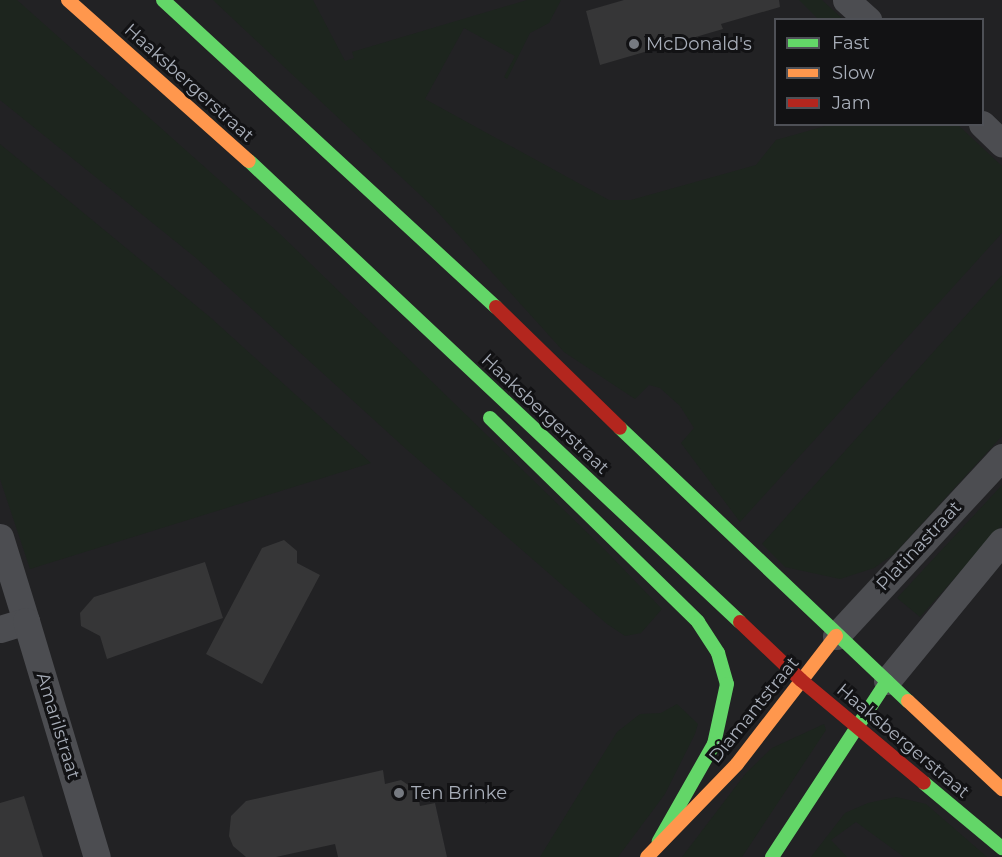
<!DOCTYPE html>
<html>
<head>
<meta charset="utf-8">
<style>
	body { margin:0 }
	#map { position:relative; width:1002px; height:857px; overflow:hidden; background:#181818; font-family:Montserrat,sans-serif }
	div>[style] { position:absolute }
	.built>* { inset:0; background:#222224 }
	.green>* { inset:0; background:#1d251e }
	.building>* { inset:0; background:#363637 }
	.street>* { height:27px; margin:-13.5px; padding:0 13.5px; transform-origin:13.5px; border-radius:13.5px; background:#4c4d51 }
	.fast>* { height:14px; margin:-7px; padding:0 7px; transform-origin:7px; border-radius:7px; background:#63d668 }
	.slow>* { height:14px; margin:-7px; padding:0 7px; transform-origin:7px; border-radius:7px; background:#ff974d }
	.jam>* { height:14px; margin:-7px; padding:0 7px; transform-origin:7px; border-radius:7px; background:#b3261e }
	.dots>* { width:16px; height:16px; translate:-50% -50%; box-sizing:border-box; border:3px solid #121214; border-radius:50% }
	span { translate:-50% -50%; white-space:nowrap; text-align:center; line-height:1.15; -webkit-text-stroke:6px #121214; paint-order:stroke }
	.poi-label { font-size:18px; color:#a8aeb9 }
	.left { translate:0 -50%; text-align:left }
	.street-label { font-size:18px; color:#a8aeb9 }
	.legend { position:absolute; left:774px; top:18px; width:210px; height:108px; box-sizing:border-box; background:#121214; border:2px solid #4e5056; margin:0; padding:8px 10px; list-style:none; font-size:18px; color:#a8aeb9 }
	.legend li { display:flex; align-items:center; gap:12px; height:30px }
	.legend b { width:30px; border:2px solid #4e5056 }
</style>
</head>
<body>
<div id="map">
	<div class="built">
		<div style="clip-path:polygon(evenodd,0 0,1002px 0,1002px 857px,0 857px,0 0,776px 20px,982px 20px,982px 124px,776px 124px,776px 20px)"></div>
	</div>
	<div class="green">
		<div style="clip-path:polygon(0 0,17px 0,280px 234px,604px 549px,662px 609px,641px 633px,625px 636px,607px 624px,405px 448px,196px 258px,0 100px)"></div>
		<div style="clip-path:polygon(213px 0,313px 0,345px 61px,354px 58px,352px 52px,527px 0,561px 0,549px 23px,530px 33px,507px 79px,504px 77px,515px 56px,464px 28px,425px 99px,609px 200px,631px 200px,756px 165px,776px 140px,829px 125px,958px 125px,1002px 166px,1002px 233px,740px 522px,681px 443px,694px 428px,680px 406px,660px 388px,649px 385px,635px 399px,564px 352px,434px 208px)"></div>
		<div style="clip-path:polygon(799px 0,822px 0,843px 19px,818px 19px)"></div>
		<div style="clip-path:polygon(0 144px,211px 318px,371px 463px,30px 569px,0 479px)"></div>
		<div style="clip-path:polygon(1002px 275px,1002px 436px,894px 554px,874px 568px,840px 579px,785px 567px,762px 544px)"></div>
		<div style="clip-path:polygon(1002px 485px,1002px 525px,920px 617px,897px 598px)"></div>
		<div style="clip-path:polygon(677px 704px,698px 724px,695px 734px,665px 794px,618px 857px,540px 857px,617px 732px,640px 714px,661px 713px)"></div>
		<div style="clip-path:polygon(824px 724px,826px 730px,742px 857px,682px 857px,746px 773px,772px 748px)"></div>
		<div style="clip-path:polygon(896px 797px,926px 804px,987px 857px,904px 857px,856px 822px,831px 840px,847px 857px,811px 857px,845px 813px,868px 803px)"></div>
	</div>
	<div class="building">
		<div style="clip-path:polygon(624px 0,779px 0,780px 7px,721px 24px,723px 29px,600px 65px,586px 11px)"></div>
		<div style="clip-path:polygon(284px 540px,297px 551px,297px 563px,320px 575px,262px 684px,206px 654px,262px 548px)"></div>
		<div style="clip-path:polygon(205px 562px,223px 618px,107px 659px,100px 636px,81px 626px,80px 613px,94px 597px)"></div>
		<div style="clip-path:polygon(383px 770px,385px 784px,401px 780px,417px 791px,420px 806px,435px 803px,447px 857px,338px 857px,335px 844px,276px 857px,246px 857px,233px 846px,229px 836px,231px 816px,246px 801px)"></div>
		<div style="clip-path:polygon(24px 796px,43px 857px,0 857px,0 803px)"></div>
	</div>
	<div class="street">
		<div style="left:846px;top:0;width:30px;rotate:42deg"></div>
		<div style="left:982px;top:124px;width:28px;rotate:44deg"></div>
		<div style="left:0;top:537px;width:88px;rotate:72.8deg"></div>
		<div style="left:0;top:629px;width:27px;rotate:-17deg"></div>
		<div style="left:26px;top:621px;width:246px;rotate:73.3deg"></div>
		<div style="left:836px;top:636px;width:244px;rotate:-47.2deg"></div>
		<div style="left:887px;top:681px;width:181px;rotate:-50.6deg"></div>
	</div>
	<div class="fast">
		<div style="left:163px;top:0;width:453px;rotate:42.7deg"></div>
		<div style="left:249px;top:161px;width:673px;rotate:43.2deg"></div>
		<div style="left:490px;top:418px;width:291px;rotate:44.4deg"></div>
		<div style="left:698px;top:622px;width:37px;rotate:57deg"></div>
		<div style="left:718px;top:653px;width:32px;rotate:74deg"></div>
		<div style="left:727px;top:684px;width:61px;rotate:102.2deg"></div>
		<div style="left:714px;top:744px;width:112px;rotate:119.6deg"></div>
		<div style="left:620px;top:428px;width:397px;rotate:43.5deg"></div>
		<div style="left:924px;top:783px;width:102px;rotate:39.8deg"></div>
		<div style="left:772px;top:857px;width:210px;rotate:-56.8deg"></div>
	</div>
	<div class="slow">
		<div style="left:68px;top:0;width:242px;rotate:41.7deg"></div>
		<div style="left:908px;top:701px;width:129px;rotate:43.1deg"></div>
		<div style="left:647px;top:857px;width:129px;rotate:-45.9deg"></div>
		<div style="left:737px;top:764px;width:162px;rotate:-52.3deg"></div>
	</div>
	<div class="jam">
		<div style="left:496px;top:307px;width:173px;rotate:44.3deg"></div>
		<div style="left:740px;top:622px;width:84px;rotate:43.6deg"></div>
		<div style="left:801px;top:680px;width:160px;rotate:39.9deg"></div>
	</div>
	<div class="dots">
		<div style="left:634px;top:44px;background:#767a81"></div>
		<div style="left:399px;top:793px;background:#767a81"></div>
	</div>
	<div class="poi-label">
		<span class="left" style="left:646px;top:44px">McDonald's</span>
		<span class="left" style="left:411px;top:793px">Ten Brinke</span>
	</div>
	<div class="street-label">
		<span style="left:189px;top:83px;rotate:42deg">Haaksbergerstraat</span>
		<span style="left:545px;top:414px;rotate:43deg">Haaksbergerstraat</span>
		<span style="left:919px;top:546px;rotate:-47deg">Platinastraat</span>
		<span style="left:754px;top:710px;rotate:-51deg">Diamantstraat</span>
		<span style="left:58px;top:726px;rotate:73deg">Amarilstraat</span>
		<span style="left:903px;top:741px;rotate:40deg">Haaksbergerstraat</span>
	</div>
	<ul class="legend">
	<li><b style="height:8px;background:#63d668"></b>Fast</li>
	<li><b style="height:8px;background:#ff974d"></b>Slow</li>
	<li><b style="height:8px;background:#b3261e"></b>Jam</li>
	</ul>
</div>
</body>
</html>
